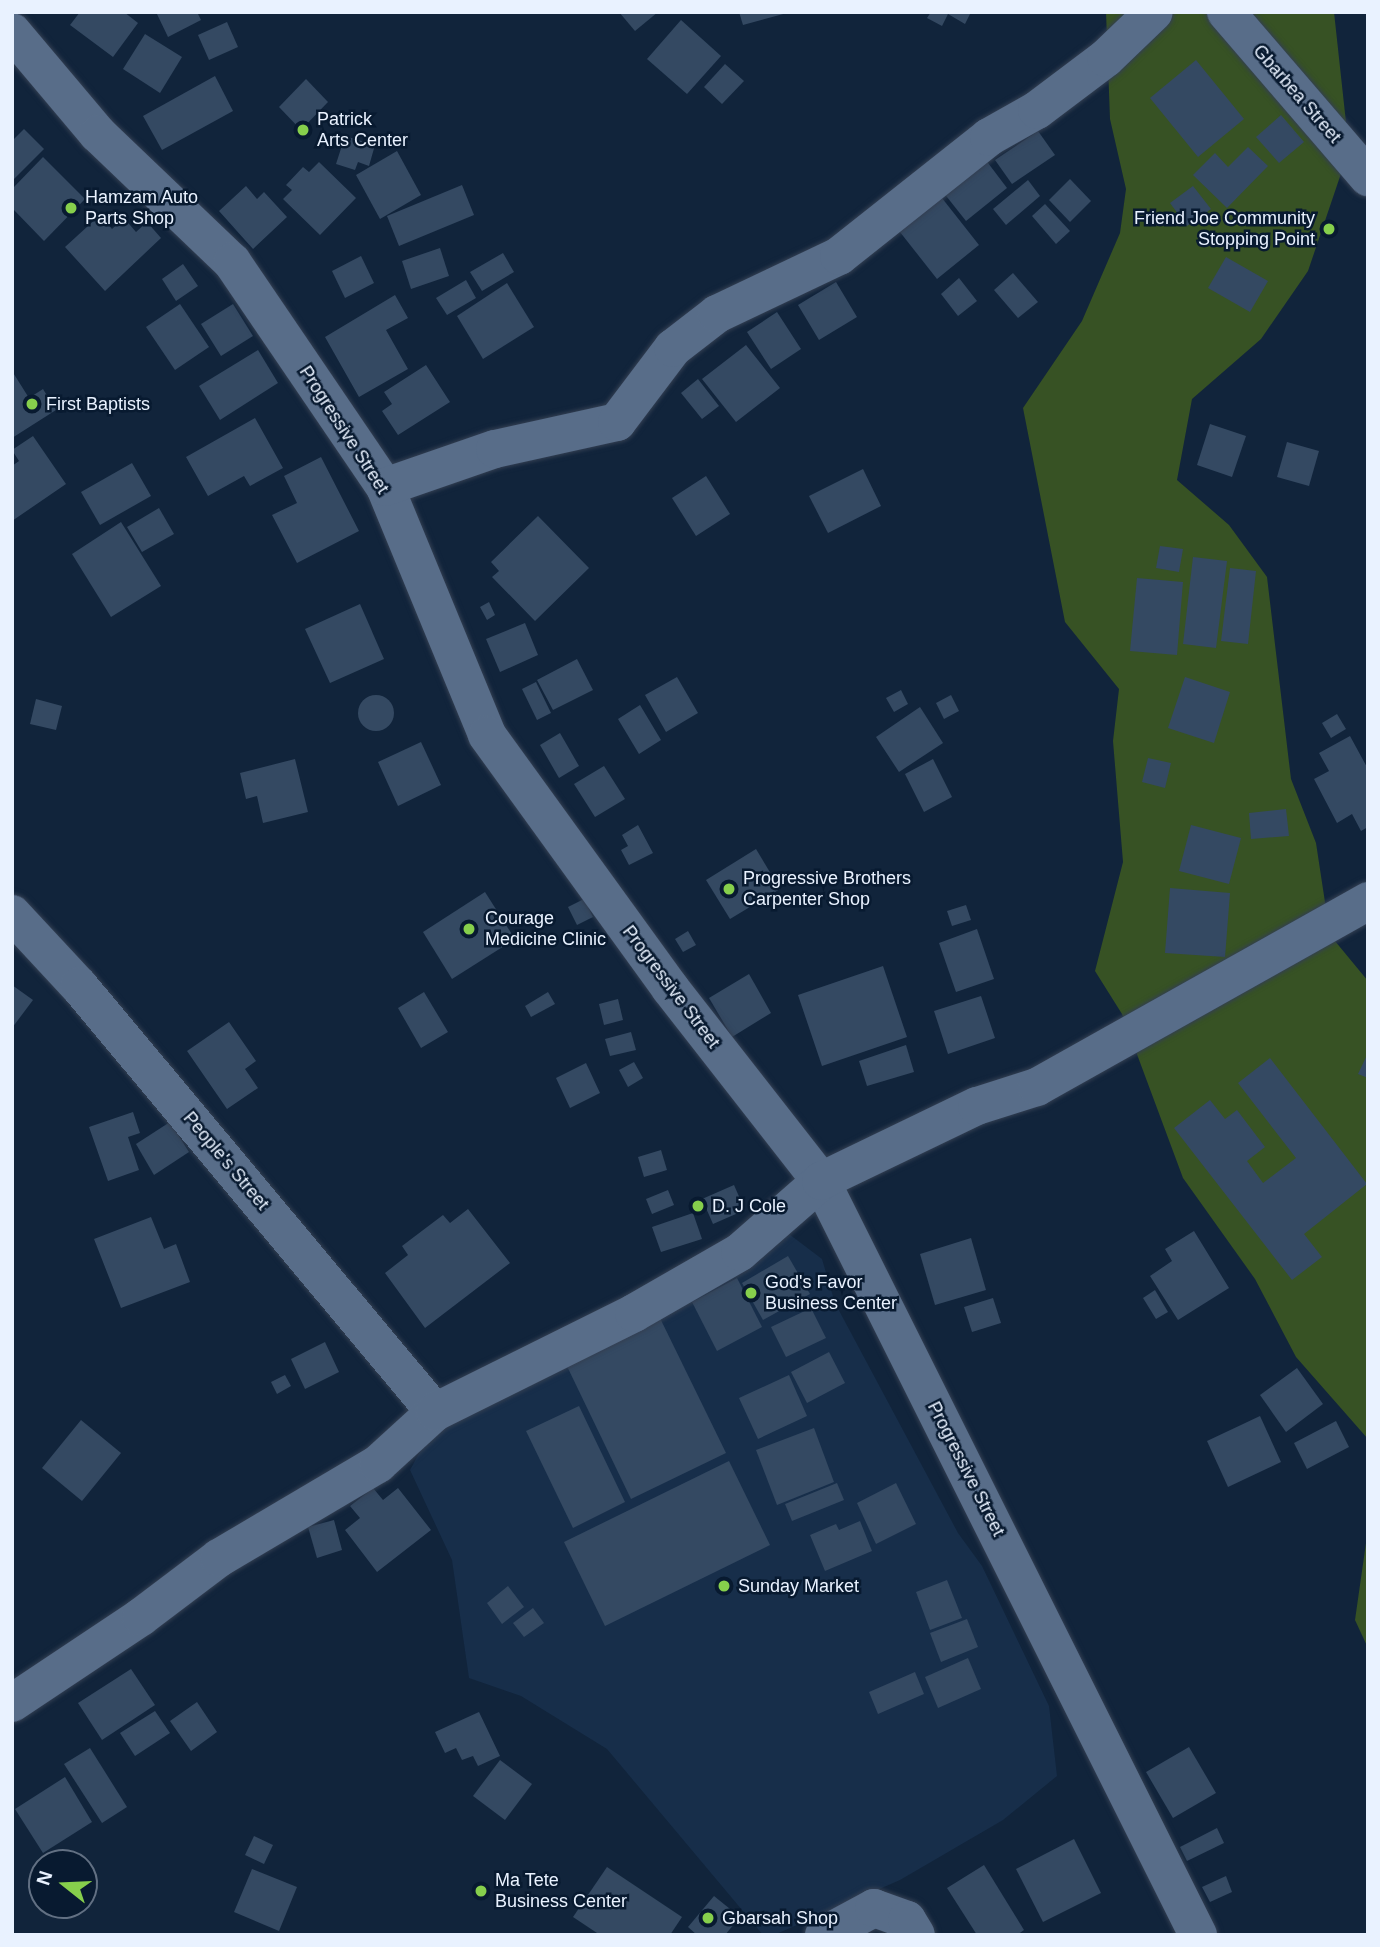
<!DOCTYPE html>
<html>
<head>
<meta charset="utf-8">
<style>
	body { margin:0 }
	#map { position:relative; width:1380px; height:1947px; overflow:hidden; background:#11243b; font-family:Helvetica,sans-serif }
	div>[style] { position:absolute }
	.built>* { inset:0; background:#172e4a }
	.green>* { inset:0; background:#375224 }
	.building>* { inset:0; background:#344962 }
	.round { border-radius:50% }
	.roads { filter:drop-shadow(0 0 2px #333f52) drop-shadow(0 0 2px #333f52) }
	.minor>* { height:38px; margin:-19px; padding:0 19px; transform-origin:19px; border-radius:19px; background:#586d89 }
	.dots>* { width:19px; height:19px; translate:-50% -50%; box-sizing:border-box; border:4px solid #081a30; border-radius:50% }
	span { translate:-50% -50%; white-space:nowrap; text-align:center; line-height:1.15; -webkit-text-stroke:5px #081a30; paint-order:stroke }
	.street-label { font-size:18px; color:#e9f2ff }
	.poi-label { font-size:18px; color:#e9f2ff }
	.left { translate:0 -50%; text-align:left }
	.right { translate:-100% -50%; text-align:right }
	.frame { position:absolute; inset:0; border:14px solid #e9f2ff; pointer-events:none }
	.north { position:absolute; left:28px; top:1849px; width:70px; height:70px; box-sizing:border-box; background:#081a30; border:2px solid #627083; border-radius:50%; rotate:288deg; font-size:19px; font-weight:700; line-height:28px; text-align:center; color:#e9f2ff }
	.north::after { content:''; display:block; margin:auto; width:24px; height:32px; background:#86cf4c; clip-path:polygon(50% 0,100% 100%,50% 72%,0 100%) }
</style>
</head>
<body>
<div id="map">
	<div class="built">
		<div style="clip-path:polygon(789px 1234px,822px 1259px,835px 1303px,958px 1533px,982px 1566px,1049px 1706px,1057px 1776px,1003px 1820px,900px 1880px,774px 1935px,763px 1935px,607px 1749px,521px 1696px,469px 1678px,452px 1560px,410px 1470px,435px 1423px)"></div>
	</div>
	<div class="green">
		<div style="clip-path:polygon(1106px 12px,1334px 12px,1349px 150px,1308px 271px,1261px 339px,1192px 399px,1177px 480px,1229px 525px,1267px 577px,1291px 779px,1316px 843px,1330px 935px,1368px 981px,1368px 1439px,1296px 1357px,1255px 1279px,1183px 1178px,1122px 1014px,1095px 971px,1123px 862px,1113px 741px,1119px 689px,1065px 622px,1023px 408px,1082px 321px,1120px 233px,1126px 189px,1110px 119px)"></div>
		<div style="clip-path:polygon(1368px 1529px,1368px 1648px,1355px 1620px)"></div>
	</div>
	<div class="building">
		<div style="clip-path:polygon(80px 12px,124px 12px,138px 23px,113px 57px,70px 25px)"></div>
		<div style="clip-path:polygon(156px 12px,197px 12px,201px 20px,168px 37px)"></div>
		<div style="clip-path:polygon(619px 12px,658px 12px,635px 31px)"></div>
		<div style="clip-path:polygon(739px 12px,787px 12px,787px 13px,743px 25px)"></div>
		<div style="clip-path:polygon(931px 12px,971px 12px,965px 24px,948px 14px,942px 26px,927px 18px)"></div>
		<div style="clip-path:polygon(681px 20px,721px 56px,687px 94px,647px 59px)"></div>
		<div style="clip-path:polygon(227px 22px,238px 47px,209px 60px,198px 35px)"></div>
		<div style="clip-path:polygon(145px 34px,182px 57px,160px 93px,123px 69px)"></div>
		<div style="clip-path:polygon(1196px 60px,1244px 119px,1198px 157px,1150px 98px)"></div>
		<div style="clip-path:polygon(725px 64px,744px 81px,722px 104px,704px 87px)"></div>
		<div style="clip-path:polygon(215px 76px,233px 111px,162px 150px,143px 116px)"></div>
		<div style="clip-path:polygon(306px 79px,328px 102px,301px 130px,279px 107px)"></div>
		<div style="clip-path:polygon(1281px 115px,1304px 142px,1279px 163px,1256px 137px)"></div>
		<div style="clip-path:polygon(24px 129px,44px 149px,12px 181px,12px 141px)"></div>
		<div style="clip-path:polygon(1038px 131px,1055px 155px,1012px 184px,995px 160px)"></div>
		<div style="clip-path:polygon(345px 136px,375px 145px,369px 166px,358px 162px,355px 170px,336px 164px)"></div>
		<div style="clip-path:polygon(1248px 147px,1268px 166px,1227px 208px,1193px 175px,1215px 153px,1228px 167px)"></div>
		<div style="clip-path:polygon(397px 151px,421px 195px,380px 219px,356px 175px)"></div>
		<div style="clip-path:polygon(43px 157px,85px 199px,44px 241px,12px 208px,12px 189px)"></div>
		<div style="clip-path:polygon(985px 159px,1007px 188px,966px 221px,943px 192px)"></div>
		<div style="clip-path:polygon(319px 162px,356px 198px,320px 235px,283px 199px,292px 190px,286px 185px,303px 167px,309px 172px)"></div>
		<div style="clip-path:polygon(1070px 179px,1091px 201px,1070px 222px,1049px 200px)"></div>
		<div style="clip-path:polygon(1028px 180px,1040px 196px,1006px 225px,993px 209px)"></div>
		<div style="clip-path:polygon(462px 185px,474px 215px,399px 246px,387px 216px)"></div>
		<div style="clip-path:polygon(246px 186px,257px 199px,264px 192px,287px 217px,253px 249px,219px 211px)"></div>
		<div style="clip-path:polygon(1193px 186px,1211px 209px,1187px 226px,1170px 203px)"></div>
		<div style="clip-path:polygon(938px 193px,979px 245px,937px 279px,896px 227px)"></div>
		<div style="clip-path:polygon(1045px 204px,1070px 231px,1056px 244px,1032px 216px)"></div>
		<div style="clip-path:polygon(100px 215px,112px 229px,124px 218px,136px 232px,147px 222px,161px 238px,105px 291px,65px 247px)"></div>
		<div style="clip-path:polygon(440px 248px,449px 276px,411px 289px,402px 261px)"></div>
		<div style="clip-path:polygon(503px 253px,514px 272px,482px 291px,470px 272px)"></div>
		<div style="clip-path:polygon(361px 256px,374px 283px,345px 298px,332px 271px)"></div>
		<div style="clip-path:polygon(1226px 257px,1268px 281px,1250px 312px,1208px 288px)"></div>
		<div style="clip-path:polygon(183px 264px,198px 286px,176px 301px,162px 279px)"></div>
		<div style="clip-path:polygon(1013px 273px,1038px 302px,1018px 318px,994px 290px)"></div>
		<div style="clip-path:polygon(959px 278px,977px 301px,958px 316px,941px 294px)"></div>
		<div style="clip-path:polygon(466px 280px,476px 298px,447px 315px,436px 298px)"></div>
		<div style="clip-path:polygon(836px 282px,857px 317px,819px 340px,798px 305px)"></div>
		<div style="clip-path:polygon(507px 283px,534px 327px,483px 359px,457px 316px)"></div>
		<div style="clip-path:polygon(395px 295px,408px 318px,386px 330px,408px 369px,359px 397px,325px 337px)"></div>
		<div style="clip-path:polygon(180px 304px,209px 347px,175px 370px,146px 327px)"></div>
		<div style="clip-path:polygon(233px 304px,253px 336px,221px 356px,201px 324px)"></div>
		<div style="clip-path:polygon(777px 312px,801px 349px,771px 369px,747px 332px)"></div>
		<div style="clip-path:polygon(746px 345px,780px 388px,736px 422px,702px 379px)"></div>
		<div style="clip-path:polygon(258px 350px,278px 383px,220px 420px,199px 386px)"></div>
		<div style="clip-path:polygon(426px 365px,450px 402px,398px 435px,382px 411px,392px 404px,384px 392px)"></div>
		<div style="clip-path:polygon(12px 371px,29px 398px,43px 389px,56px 410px,12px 438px)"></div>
		<div style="clip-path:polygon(698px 379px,719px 406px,702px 419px,681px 393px)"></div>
		<div style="clip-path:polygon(255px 418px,283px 468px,250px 486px,244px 476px,208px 496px,186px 457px)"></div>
		<div style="clip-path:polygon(1210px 424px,1246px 436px,1232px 477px,1197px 465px)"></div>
		<div style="clip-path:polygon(33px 436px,66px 484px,12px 521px,12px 466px,19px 461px,12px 450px)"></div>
		<div style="clip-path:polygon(1287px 442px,1319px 451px,1309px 486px,1277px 477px)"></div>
		<div style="clip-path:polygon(321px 457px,359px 531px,297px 563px,272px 515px,297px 503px,284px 476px)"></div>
		<div style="clip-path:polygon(132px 463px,151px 496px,100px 525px,81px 492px)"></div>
		<div style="clip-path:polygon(863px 469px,881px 506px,828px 533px,809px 496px)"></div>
		<div style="clip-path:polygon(706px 476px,730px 514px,696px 536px,672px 498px)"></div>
		<div style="clip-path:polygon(159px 508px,174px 534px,142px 552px,127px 527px)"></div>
		<div style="clip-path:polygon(538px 516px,589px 568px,535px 621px,492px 577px,499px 571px,491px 562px)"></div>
		<div style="clip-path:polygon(121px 522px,161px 586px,111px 617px,72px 554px)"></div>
		<div style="clip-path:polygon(1160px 546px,1183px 549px,1179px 572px,1156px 568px)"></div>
		<div style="clip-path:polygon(1193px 557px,1227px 561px,1216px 648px,1183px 644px)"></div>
		<div style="clip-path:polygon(1230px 568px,1256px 571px,1248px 644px,1221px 641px)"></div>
		<div style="clip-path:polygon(1137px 578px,1183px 582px,1177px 655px,1130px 651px)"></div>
		<div style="clip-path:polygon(489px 602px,495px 615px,487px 620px,480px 607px)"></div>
		<div style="clip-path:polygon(360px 604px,384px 659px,330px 683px,305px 629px)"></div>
		<div style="clip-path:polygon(525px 623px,538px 655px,500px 672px,486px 639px)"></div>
		<div style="clip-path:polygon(577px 659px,593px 690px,553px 710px,537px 680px)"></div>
		<div style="clip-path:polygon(677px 677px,698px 713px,666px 732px,645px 695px)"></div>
		<div style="clip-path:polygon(1185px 677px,1230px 692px,1214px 743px,1168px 728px)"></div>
		<div style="clip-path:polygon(536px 682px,551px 713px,537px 720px,522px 689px)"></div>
		<div style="clip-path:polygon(901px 690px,908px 704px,894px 712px,886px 698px)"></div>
		<div class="round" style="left:358px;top:695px;width:36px;height:36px"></div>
		<div style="clip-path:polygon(951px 695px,959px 711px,944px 719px,936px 703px)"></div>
		<div style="clip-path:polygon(36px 699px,62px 706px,56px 730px,30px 724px)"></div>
		<div style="clip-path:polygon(640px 705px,661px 740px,639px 754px,618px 719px)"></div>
		<div style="clip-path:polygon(920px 707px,943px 743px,899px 772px,876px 737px)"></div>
		<div style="clip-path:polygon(1337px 714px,1346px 729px,1331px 738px,1322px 723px)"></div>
		<div style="clip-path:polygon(560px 733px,579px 766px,559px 778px,540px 745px)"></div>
		<div style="clip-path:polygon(1350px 736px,1368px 769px,1368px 827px,1361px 831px,1352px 814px,1337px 823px,1314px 779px,1329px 771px,1319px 753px)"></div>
		<div style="clip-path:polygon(421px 742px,441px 785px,398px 806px,378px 762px)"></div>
		<div style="clip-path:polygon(1148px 758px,1171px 763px,1165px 788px,1142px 782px)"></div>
		<div style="clip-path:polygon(295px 759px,308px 812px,263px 823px,257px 796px,246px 799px,240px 773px)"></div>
		<div style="clip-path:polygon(933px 759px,952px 797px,924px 812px,905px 774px)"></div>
		<div style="clip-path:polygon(604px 766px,625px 799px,595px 817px,574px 784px)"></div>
		<div style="clip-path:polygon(1286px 809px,1289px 836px,1251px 839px,1249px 813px)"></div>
		<div style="clip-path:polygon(638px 825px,653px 853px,629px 865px,621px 850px,628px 846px,622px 835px)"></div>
		<div style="clip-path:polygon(1191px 825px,1241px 838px,1229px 884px,1179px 871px)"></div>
		<div style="clip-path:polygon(756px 849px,780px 889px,730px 919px,706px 880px)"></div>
		<div style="clip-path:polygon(1170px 888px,1230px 893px,1225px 957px,1165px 953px)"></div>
		<div style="clip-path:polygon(485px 892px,515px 939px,452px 979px,423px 932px)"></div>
		<div style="clip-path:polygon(584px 899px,593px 917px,577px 925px,568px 907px)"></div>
		<div style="clip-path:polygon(966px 905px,971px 920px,952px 926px,947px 911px)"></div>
		<div style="clip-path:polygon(977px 929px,994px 979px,956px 992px,939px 943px)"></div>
		<div style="clip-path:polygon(688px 931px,696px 945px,683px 952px,675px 939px)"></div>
		<div style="clip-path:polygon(883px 966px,907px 1037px,822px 1066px,798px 995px)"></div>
		<div style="clip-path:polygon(749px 974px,771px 1013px,732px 1037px,709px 998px)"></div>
		<div style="clip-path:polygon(12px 985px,33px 1000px,12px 1028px)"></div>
		<div style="clip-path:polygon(424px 992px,448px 1032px,421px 1048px,398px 1008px)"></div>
		<div style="clip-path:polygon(548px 992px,555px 1004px,531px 1017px,525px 1006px)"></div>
		<div style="clip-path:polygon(981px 996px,995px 1038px,948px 1054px,934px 1011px)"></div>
		<div style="clip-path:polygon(618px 999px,623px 1020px,604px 1025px,599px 1004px)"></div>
		<div style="clip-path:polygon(229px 1022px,256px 1061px,245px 1069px,258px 1088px,227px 1109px,187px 1051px)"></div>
		<div style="clip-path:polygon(631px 1032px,636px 1050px,610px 1056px,605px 1039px)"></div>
		<div style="clip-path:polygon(906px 1045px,914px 1072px,867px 1086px,859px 1061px)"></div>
		<div style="clip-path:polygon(1368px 1053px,1368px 1078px,1358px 1074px)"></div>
		<div style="clip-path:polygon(1270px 1058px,1367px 1184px,1304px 1234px,1322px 1257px,1292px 1280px,1174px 1128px,1210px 1100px,1225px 1119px,1237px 1110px,1265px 1147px,1247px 1161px,1263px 1183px,1296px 1158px,1238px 1083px)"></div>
		<div style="clip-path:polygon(634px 1062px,643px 1078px,628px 1087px,619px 1070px)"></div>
		<div style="clip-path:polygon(586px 1063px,600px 1093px,570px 1108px,556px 1078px)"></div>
		<div style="clip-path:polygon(133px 1112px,140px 1133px,128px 1137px,139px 1170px,108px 1181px,89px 1127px)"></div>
		<div style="clip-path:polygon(170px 1122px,189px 1152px,154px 1175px,136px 1144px)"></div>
		<div style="clip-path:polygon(661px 1150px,667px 1170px,644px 1177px,638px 1157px)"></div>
		<div style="clip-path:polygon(734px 1185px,745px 1210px,713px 1224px,702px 1199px)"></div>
		<div style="clip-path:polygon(668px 1190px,674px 1205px,652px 1214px,646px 1199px)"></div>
		<div style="clip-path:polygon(468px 1209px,510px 1263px,425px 1328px,385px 1273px,408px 1255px,402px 1246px,443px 1215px,450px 1223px)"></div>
		<div style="clip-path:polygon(693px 1213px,702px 1239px,661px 1252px,652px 1227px)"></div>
		<div style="clip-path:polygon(151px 1217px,164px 1249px,176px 1244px,190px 1282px,121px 1308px,94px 1239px)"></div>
		<div style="clip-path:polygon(1194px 1231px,1229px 1288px,1178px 1320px,1150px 1276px,1172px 1261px,1165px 1249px)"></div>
		<div style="clip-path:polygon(971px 1238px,986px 1290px,935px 1305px,920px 1254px)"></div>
		<div style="clip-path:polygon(788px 1256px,810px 1294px,763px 1320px,742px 1283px)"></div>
		<div style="clip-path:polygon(737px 1278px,762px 1327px,717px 1351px,692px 1302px)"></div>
		<div style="clip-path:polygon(1155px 1290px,1168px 1312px,1156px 1319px,1143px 1298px)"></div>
		<div style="clip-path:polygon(993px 1298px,1001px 1323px,972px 1332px,964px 1307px)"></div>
		<div style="clip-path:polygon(811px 1308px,826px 1338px,786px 1357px,771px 1327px)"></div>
		<div style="clip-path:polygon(658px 1314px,726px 1453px,631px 1499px,564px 1360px)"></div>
		<div style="clip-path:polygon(325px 1342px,339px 1372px,305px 1389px,291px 1359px)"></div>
		<div style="clip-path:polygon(829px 1352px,845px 1383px,807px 1403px,791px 1372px)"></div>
		<div style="clip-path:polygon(1297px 1368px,1323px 1404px,1286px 1432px,1260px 1395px)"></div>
		<div style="clip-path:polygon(285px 1375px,291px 1386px,277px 1394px,271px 1382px)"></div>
		<div style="clip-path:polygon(789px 1375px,807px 1416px,758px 1439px,739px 1398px)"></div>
		<div style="clip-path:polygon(579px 1406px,625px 1502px,573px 1528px,526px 1431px)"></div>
		<div style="clip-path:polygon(1260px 1416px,1281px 1462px,1228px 1487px,1207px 1441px)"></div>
		<div style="clip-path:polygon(81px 1420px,121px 1453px,82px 1501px,42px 1468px)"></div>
		<div style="clip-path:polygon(1336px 1421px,1349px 1447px,1307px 1469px,1294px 1443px)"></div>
		<div style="clip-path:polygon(814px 1428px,834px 1482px,777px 1505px,756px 1450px)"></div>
		<div style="clip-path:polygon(729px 1461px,770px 1545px,605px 1626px,564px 1542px)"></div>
		<div style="clip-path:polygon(837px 1483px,844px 1500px,792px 1521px,785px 1504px)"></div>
		<div style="clip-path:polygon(896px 1483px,916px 1524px,876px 1544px,857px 1503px)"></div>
		<div style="clip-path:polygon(373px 1488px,383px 1500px,398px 1488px,431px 1530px,377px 1572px,345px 1530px,360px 1518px,350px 1506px)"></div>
		<div style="clip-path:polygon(334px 1520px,342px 1550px,317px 1558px,308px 1527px)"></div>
		<div style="clip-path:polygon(860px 1521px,872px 1551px,825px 1571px,810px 1535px,836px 1524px,839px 1530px)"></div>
		<div style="clip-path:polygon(947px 1580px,962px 1618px,930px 1630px,916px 1592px)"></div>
		<div style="clip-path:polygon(508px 1586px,524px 1607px,502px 1624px,487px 1603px)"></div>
		<div style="clip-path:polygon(533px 1608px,544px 1623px,524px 1637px,513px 1623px)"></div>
		<div style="clip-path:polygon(967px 1619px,978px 1647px,941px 1662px,930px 1633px)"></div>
		<div style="clip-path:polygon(968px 1658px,981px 1689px,938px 1708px,925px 1677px)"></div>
		<div style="clip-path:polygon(131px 1669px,155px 1705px,102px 1740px,78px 1703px)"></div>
		<div style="clip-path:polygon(915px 1672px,924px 1694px,878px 1714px,869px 1692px)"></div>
		<div style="clip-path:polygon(197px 1702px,217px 1732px,191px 1751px,170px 1721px)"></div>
		<div style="clip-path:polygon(155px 1711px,170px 1733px,135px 1756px,120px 1733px)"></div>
		<div style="clip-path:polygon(479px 1712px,500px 1756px,478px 1766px,473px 1756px,462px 1760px,456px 1748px,445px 1753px,435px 1732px)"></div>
		<div style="clip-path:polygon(1189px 1747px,1216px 1793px,1173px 1818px,1146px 1772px)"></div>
		<div style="clip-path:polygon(90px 1748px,127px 1807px,102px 1823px,64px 1764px)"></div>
		<div style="clip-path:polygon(500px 1760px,532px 1784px,505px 1820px,473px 1796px)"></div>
		<div style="clip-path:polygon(65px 1777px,92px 1822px,43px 1853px,15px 1809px)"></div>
		<div style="clip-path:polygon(1217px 1828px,1224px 1843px,1187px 1861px,1180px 1847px)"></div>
		<div style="clip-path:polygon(254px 1836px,273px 1845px,264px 1864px,245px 1855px)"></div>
		<div style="clip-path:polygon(1074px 1839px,1101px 1893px,1043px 1922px,1016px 1869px)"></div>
		<div style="clip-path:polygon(984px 1865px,1024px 1930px,1017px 1935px,977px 1935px,947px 1888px)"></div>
		<div style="clip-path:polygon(607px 1867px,682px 1917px,670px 1935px,600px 1935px,573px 1917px)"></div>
		<div style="clip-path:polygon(252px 1869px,297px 1887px,279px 1931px,234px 1912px)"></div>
		<div style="clip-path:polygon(1226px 1876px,1232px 1892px,1210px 1902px,1202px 1887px)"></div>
		<div style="clip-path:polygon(714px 1896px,740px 1917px,725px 1935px,697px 1935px,688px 1927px)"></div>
	</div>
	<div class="roads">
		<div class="minor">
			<div style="left:1226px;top:12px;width:218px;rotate:49.3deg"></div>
			<div style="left:12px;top:32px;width:133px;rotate:49.9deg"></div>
			<div style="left:98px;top:134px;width:185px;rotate:43.7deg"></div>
			<div style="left:232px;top:262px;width:272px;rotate:55.8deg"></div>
			<div style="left:385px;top:487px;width:268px;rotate:67.6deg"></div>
			<div style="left:487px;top:735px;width:312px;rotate:54.1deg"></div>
			<div style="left:670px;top:988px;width:245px;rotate:52deg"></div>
			<div style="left:821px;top:1181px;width:843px;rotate:63.43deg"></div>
			<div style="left:385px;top:487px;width:116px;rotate:-19.1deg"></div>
			<div style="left:495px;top:449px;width:125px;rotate:-12.5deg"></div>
			<div style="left:617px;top:422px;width:93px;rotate:-52.9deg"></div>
			<div style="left:673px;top:348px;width:56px;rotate:-37.7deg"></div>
			<div style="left:717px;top:314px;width:135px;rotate:-25.4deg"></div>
			<div style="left:839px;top:256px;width:191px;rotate:-38.4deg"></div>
			<div style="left:989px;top:137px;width:55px;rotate:-29.4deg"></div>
			<div style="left:1037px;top:110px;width:86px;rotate:-37deg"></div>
			<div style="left:1106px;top:58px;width:66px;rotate:-43.8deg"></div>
			<div style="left:12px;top:914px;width:98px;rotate:47.1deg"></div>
			<div style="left:79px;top:986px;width:555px;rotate:50.12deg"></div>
			<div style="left:12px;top:1703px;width:155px;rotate:-33.7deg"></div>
			<div style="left:141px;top:1617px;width:98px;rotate:-37.1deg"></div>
			<div style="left:219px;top:1558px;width:185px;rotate:-30.6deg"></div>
			<div style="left:378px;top:1464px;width:77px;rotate:-42.4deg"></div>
			<div style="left:435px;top:1412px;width:222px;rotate:-26.4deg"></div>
			<div style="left:634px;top:1313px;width:122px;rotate:-29.9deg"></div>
			<div style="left:740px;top:1252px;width:108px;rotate:-41.2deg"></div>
			<div style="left:821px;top:1181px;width:173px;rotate:-25.7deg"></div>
			<div style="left:977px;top:1106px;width:63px;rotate:-17.6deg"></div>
			<div style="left:1037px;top:1087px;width:380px;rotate:-29.3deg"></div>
			<div style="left:824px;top:1935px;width:57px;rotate:-28.4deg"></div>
			<div style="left:874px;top:1908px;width:35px;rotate:20deg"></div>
			<div style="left:907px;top:1920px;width:17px;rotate:59deg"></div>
		</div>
	</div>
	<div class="dots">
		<div style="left:303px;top:130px;background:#86cf4c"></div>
		<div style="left:71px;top:208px;background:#86cf4c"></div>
		<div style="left:1329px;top:229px;background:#86cf4c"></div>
		<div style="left:32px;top:404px;background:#86cf4c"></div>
		<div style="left:729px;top:889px;background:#86cf4c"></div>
		<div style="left:469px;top:929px;background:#86cf4c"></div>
		<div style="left:698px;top:1206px;background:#86cf4c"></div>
		<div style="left:751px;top:1293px;background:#86cf4c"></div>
		<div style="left:724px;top:1586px;background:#86cf4c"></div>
		<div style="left:481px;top:1891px;background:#86cf4c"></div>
		<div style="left:708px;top:1918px;background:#86cf4c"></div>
	</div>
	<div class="street-label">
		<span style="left:1297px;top:94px;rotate:49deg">Gbarbea Street</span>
		<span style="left:344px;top:430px;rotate:57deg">Progressive Street</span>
		<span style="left:671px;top:987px;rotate:53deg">Progressive Street</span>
		<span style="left:226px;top:1161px;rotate:50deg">People's Street</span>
		<span style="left:966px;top:1469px;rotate:63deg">Progressive Street</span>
	</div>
	<div class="poi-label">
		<span class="left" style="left:317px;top:130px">Patrick<br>Arts Center</span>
		<span class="left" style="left:85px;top:208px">Hamzam Auto<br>Parts Shop</span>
		<span class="right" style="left:1315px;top:229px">Friend Joe Community<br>Stopping Point</span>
		<span class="left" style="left:46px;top:404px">First Baptists</span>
		<span class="left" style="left:743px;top:889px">Progressive Brothers<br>Carpenter Shop</span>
		<span class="left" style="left:485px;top:929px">Courage<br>Medicine Clinic</span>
		<span class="left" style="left:712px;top:1206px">D. J Cole</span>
		<span class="left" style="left:765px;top:1293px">God's Favor<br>Business Center</span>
		<span class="left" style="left:738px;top:1586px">Sunday Market</span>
		<span class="left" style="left:495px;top:1891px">Ma Tete<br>Business Center</span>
		<span class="left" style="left:722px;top:1918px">Gbarsah Shop</span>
	</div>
	<div class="frame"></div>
	<div class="north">N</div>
</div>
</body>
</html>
